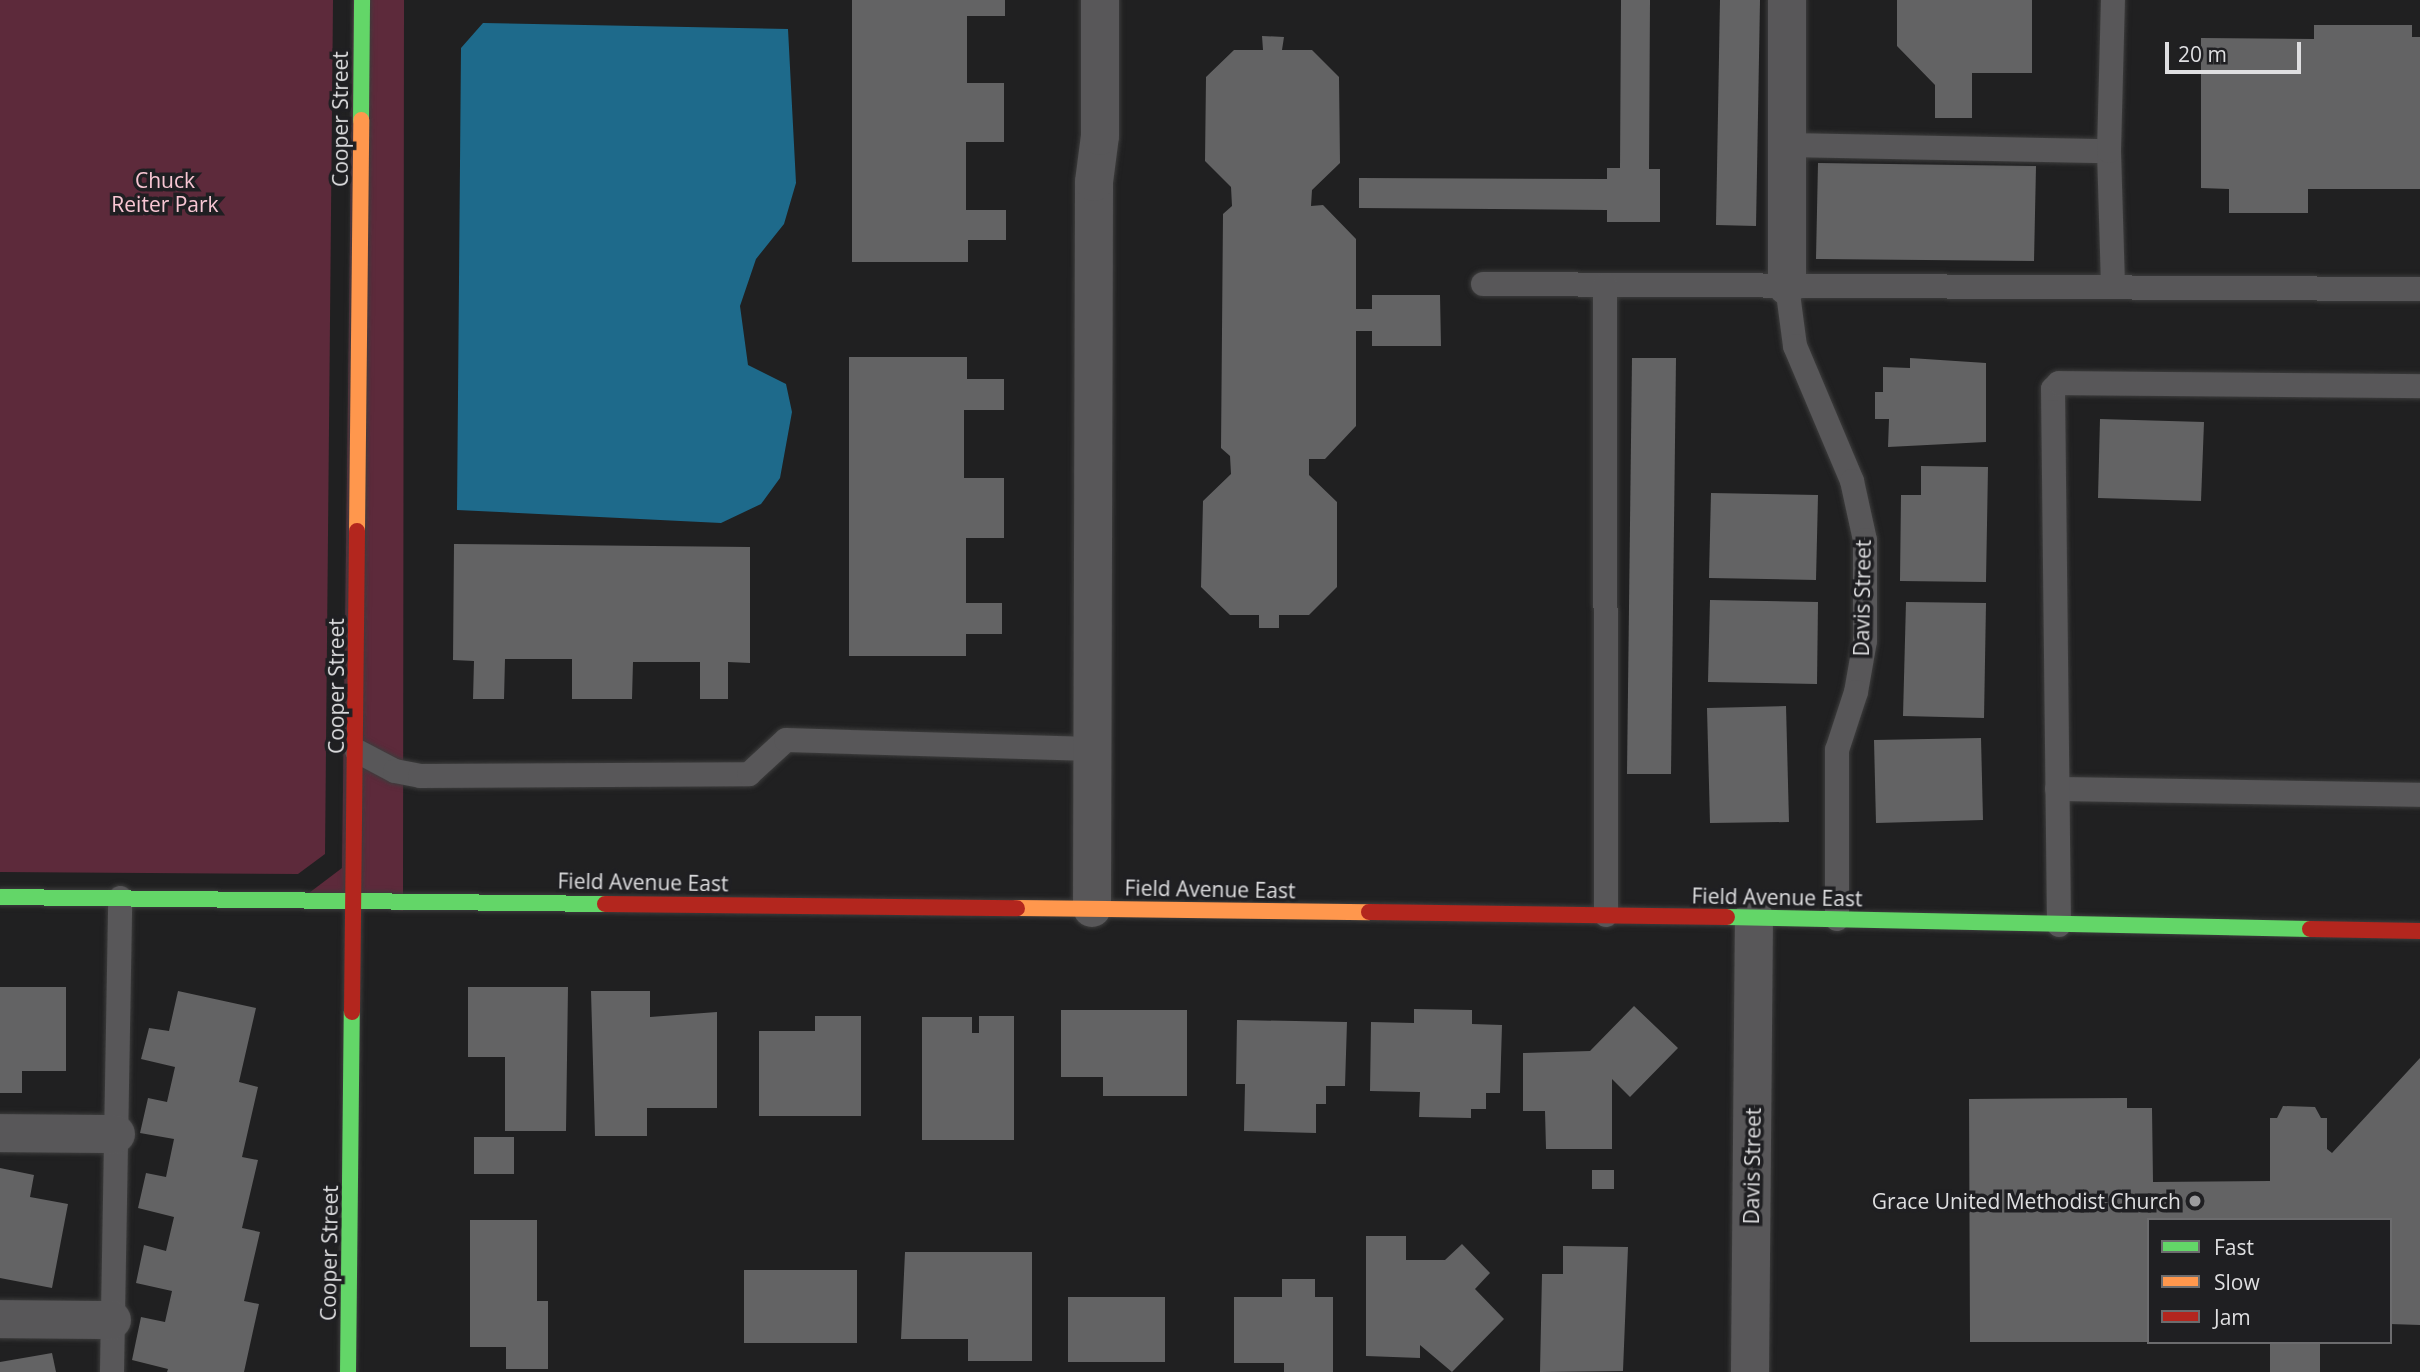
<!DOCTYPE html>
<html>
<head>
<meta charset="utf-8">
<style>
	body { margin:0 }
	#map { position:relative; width:2420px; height:1372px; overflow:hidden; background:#202021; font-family:"Open Sans",sans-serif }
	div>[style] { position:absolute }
	.green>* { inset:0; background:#5d2a3b }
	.water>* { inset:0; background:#1e6a8b }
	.building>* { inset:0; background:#636364 }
	.roads { filter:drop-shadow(0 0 2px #3d3d3d) drop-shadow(0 0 2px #3d3d3d) }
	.lane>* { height:24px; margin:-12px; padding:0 12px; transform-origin:12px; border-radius:12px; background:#585759 }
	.street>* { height:38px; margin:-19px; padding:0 19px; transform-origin:19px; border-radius:19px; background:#585759 }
	.fast>* { height:16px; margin:-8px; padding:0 8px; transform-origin:8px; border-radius:8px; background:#63d668 }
	.slow>* { height:16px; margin:-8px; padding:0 8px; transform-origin:8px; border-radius:8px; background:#ff974d }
	.jam>* { height:16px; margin:-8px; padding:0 8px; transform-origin:8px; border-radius:8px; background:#b3261e }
	.dots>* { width:19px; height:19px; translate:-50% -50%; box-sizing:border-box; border:4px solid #1f1f22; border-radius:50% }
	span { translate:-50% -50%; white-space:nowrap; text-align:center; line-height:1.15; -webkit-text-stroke:7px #1f1f22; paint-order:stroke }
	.street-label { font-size:21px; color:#dfdfe1 }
	.park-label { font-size:21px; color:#f8c6d3 }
	.poi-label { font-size:21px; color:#dfdfe1 }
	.right { translate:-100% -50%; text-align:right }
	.legend { position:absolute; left:2147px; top:1218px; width:245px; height:126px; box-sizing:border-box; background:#1f1f22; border:2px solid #6c6c6e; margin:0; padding:9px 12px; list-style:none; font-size:21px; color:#dfdfe1 }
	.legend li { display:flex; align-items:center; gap:14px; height:35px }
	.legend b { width:35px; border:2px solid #6c6c6e }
	.scale { position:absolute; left:2165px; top:42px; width:136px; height:32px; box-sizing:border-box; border:4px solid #dfdfe1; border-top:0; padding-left:9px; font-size:21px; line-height:24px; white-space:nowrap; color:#dfdfe1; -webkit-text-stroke:5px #1f1f22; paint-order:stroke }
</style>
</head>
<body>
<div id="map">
	<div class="green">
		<div style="clip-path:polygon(0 0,333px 0,325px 854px,298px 874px,0 872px)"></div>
		<div style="clip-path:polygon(353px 0,404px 0,403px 911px,309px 893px,342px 868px)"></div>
	</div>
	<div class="water">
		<div style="clip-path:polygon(483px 23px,788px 29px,796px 183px,784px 224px,756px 259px,740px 306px,748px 365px,786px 384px,792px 412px,780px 478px,761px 504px,721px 523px,457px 510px,461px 48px)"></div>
	</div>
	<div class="building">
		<div style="clip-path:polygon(852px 0,1005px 0,1005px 16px,967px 16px,967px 83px,1004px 83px,1004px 142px,966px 142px,966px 210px,1006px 210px,1006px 240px,968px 240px,968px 262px,852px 262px)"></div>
		<div style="clip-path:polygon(1621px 0,1650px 0,1649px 169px,1660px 169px,1660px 222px,1607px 222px,1607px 210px,1359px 208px,1359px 178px,1607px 179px,1607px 168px,1620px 168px)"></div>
		<div style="clip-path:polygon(1720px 0,1760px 0,1756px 226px,1716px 225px)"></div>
		<div style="clip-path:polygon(1897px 0,2032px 0,2032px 73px,1972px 73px,1972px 118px,1935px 118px,1935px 85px,1897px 46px)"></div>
		<div style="clip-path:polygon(2314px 25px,2412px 25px,2412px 37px,2420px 37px,2420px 189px,2308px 189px,2308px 213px,2229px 213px,2229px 189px,2201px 188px,2201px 38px,2314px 39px)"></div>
		<div style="clip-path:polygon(1262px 36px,1284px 37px,1282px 50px,1312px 50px,1339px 77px,1340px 163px,1312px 190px,1311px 206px,1323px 205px,1356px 239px,1356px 309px,1372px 309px,1372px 295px,1440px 295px,1441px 346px,1372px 346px,1372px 331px,1356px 331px,1356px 426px,1325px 459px,1309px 459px,1309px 475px,1337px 502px,1337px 587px,1309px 615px,1279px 615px,1279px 628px,1259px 628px,1259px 615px,1230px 615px,1201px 587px,1203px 501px,1231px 474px,1230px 456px,1221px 448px,1223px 214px,1232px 206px,1231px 187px,1205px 161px,1206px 77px,1234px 50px,1263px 50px)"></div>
		<div style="clip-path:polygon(1818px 163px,2036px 166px,2034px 261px,1816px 259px)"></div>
		<div style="clip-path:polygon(849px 357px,967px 357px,967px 379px,1004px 379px,1004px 410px,964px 410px,964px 478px,1004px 478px,1004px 538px,966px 538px,966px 603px,1002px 603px,1002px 634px,966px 634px,966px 656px,849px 656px)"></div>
		<div style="clip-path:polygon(1632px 358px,1676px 358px,1671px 774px,1627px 774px)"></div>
		<div style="clip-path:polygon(1910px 358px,1986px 363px,1986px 442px,1888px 447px,1889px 419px,1875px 419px,1875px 392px,1883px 392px,1883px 367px,1910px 368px)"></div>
		<div style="clip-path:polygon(2100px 419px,2204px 422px,2201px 501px,2098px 498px)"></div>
		<div style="clip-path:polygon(1921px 466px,1988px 467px,1986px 582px,1900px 581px,1901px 495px,1921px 495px)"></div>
		<div style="clip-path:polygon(1711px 493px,1818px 495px,1816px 580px,1709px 578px)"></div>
		<div style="clip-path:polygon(454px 544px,750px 547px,750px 663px,728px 662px,728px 699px,700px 699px,700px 662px,633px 662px,632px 699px,572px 699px,572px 659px,505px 659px,504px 699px,473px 699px,474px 661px,453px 660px)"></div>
		<div style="clip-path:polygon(1710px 600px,1818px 602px,1817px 684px,1708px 682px)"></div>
		<div style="clip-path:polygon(1906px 602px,1986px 603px,1984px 718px,1903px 716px)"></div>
		<div style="clip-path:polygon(1786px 706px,1789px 822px,1710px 823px,1707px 708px)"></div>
		<div style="clip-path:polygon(1981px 738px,1983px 820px,1876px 823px,1874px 740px)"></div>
		<div style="clip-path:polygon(0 987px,66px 987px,66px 1071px,22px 1071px,22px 1093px,0 1093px)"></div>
		<div style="clip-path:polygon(468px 987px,568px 987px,566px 1131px,505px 1131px,505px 1057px,468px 1057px)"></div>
		<div style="clip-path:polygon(178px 991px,256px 1008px,239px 1082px,258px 1087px,242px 1157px,258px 1160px,242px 1228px,260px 1232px,244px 1301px,259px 1304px,244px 1372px,167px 1372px,168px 1369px,132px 1360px,141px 1317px,165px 1322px,172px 1291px,136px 1283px,144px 1245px,166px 1251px,174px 1217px,138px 1208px,146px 1173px,166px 1177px,174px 1139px,140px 1133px,148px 1098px,167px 1102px,175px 1067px,141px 1059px,149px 1028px,169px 1031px)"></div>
		<div style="clip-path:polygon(591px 991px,650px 991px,650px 1017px,717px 1012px,717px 1108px,647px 1108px,647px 1136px,595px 1136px)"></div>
		<div style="clip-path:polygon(1634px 1006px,1678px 1048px,1630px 1097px,1612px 1079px,1612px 1149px,1546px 1149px,1545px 1111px,1523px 1111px,1523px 1053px,1590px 1051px)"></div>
		<div style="clip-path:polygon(1414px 1009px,1472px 1010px,1472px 1024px,1502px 1025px,1500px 1093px,1486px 1093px,1486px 1109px,1471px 1109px,1471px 1118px,1419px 1117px,1420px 1092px,1370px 1091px,1371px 1022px,1414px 1023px)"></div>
		<div style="clip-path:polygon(1061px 1010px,1187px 1010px,1187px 1096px,1103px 1096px,1103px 1077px,1061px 1077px)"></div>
		<div style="clip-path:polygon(815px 1016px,861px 1016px,861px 1116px,759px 1116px,759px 1031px,815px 1031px)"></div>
		<div style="clip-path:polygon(979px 1016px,1014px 1016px,1014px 1140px,922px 1140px,922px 1017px,972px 1017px,972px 1033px,979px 1033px)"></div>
		<div style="clip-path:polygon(1237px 1020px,1347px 1022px,1345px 1086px,1326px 1086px,1326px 1104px,1316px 1104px,1316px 1133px,1244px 1131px,1245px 1084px,1236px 1084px)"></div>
		<div style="clip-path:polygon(2420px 1058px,2420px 1325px,2390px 1324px,2390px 1220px,2149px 1220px,2149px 1342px,1970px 1342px,1969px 1099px,2127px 1098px,2127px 1108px,2152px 1108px,2153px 1182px,2270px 1181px,2270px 1118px,2277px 1118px,2283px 1106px,2315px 1107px,2321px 1118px,2327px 1118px,2327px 1149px,2332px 1153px)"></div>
		<div style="clip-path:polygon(474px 1137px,514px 1137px,514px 1174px,474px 1174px)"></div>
		<div style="clip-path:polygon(0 1168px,34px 1175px,30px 1197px,68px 1204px,52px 1288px,0 1278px)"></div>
		<div style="clip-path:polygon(1592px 1170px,1614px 1170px,1614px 1189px,1592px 1189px)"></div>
		<div style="clip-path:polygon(470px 1220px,537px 1220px,537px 1301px,548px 1301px,548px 1369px,506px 1369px,506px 1347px,470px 1347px)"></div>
		<div style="clip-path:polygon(1366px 1236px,1406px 1236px,1406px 1260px,1445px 1260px,1462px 1244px,1490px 1273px,1475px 1289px,1504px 1319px,1452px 1372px,1420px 1345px,1420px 1358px,1366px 1356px)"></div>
		<div style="clip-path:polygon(1563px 1246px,1628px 1247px,1623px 1371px,1540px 1372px,1542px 1274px,1563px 1274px)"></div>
		<div style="clip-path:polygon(905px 1252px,1032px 1252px,1032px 1361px,968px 1361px,968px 1339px,901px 1339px)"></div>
		<div style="clip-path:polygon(744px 1270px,857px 1270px,857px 1343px,744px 1343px)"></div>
		<div style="clip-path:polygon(1282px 1279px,1315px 1279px,1315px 1297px,1333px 1297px,1333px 1372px,1284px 1372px,1284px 1363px,1234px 1363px,1234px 1297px,1282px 1297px)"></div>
		<div style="clip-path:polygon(1068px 1297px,1165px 1297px,1165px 1362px,1068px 1362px)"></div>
		<div style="clip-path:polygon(2270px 1342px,2320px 1342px,2320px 1372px,2270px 1372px)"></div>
		<div style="clip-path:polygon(52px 1353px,56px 1372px,0 1372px,0 1362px)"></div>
	</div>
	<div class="roads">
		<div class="lane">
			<div style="left:1787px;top:145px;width:322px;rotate:1.1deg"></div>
			<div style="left:2109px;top:151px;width:136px;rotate:88.3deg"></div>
			<div style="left:2109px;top:151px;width:151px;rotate:-88.5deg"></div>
			<div style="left:1483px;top:284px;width:937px;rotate:0.31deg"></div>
			<div style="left:1605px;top:285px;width:630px;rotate:89.91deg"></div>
			<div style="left:1787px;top:286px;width:61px;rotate:82.4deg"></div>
			<div style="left:1795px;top:346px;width:147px;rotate:67.1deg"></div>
			<div style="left:1852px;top:481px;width:60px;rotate:77.6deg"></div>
			<div style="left:1865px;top:540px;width:101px;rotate:90deg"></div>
			<div style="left:1865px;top:641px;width:52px;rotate:100deg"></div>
			<div style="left:1856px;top:692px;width:61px;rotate:108.1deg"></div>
			<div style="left:1837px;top:750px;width:169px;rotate:90deg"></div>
			<div style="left:357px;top:751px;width:43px;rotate:27.8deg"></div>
			<div style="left:395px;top:771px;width:25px;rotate:11deg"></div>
			<div style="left:420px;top:776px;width:329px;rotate:-0.3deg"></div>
			<div style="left:749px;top:774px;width:50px;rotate:-42.6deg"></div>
			<div style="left:786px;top:740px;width:306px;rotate:1.7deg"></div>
			<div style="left:2057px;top:789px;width:363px;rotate:0.9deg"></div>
			<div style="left:2059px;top:925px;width:536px;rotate:-90.64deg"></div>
			<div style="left:2053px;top:389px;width:8px;rotate:-45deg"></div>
			<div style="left:2059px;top:383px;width:361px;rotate:0.5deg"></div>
			<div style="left:112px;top:1372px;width:474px;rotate:-89deg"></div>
		</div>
		<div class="street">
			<div style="left:1787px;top:0;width:286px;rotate:90deg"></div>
			<div style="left:1092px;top:908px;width:726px;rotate:-89.84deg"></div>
			<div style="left:1094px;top:182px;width:46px;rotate:-82.6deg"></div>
			<div style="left:1100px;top:136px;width:136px;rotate:-90deg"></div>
			<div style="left:0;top:1133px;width:116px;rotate:0.5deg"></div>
			<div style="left:0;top:1319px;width:112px;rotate:0.5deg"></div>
			<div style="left:1750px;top:1372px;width:455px;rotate:-89.5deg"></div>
		</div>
		<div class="fast">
			<div style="left:361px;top:120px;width:120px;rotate:-89.5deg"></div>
			<div style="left:0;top:897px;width:605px;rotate:0.66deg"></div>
			<div style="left:1727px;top:917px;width:583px;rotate:1.18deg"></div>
			<div style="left:348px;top:1372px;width:360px;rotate:-89.4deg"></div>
		</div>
		<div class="slow">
			<div style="left:357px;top:531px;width:411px;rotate:-89.4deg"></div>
			<div style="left:1017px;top:908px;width:352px;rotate:0.7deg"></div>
		</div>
		<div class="jam">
			<div style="left:605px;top:904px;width:412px;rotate:0.6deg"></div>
			<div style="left:1369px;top:912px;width:358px;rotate:0.8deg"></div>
			<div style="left:2310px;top:929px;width:110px;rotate:1deg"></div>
			<div style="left:352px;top:1012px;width:481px;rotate:-89.4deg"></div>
		</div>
	</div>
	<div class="dots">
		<div style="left:2195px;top:1201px;background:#9c9c9e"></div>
	</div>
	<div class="street-label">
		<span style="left:340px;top:119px;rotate:-90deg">Cooper Street</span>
		<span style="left:1862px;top:598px;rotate:-89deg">Davis Street</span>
		<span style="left:336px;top:686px;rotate:-90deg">Cooper Street</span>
		<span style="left:643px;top:882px;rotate:1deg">Field Avenue East</span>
		<span style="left:1210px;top:889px;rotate:1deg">Field Avenue East</span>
		<span style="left:1777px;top:897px;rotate:1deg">Field Avenue East</span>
		<span style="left:1752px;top:1166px;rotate:-89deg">Davis Street</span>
		<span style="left:329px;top:1253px;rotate:-89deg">Cooper Street</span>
	</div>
	<div class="park-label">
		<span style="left:165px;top:192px">Chuck<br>Reiter Park</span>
	</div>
	<div class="poi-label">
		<span class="right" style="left:2181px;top:1201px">Grace United Methodist Church</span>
	</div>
	<ul class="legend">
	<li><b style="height:9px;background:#63d668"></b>Fast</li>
	<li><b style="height:9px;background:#ff974d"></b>Slow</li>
	<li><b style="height:9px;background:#b3261e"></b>Jam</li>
	</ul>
	<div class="scale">20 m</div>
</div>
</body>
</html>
